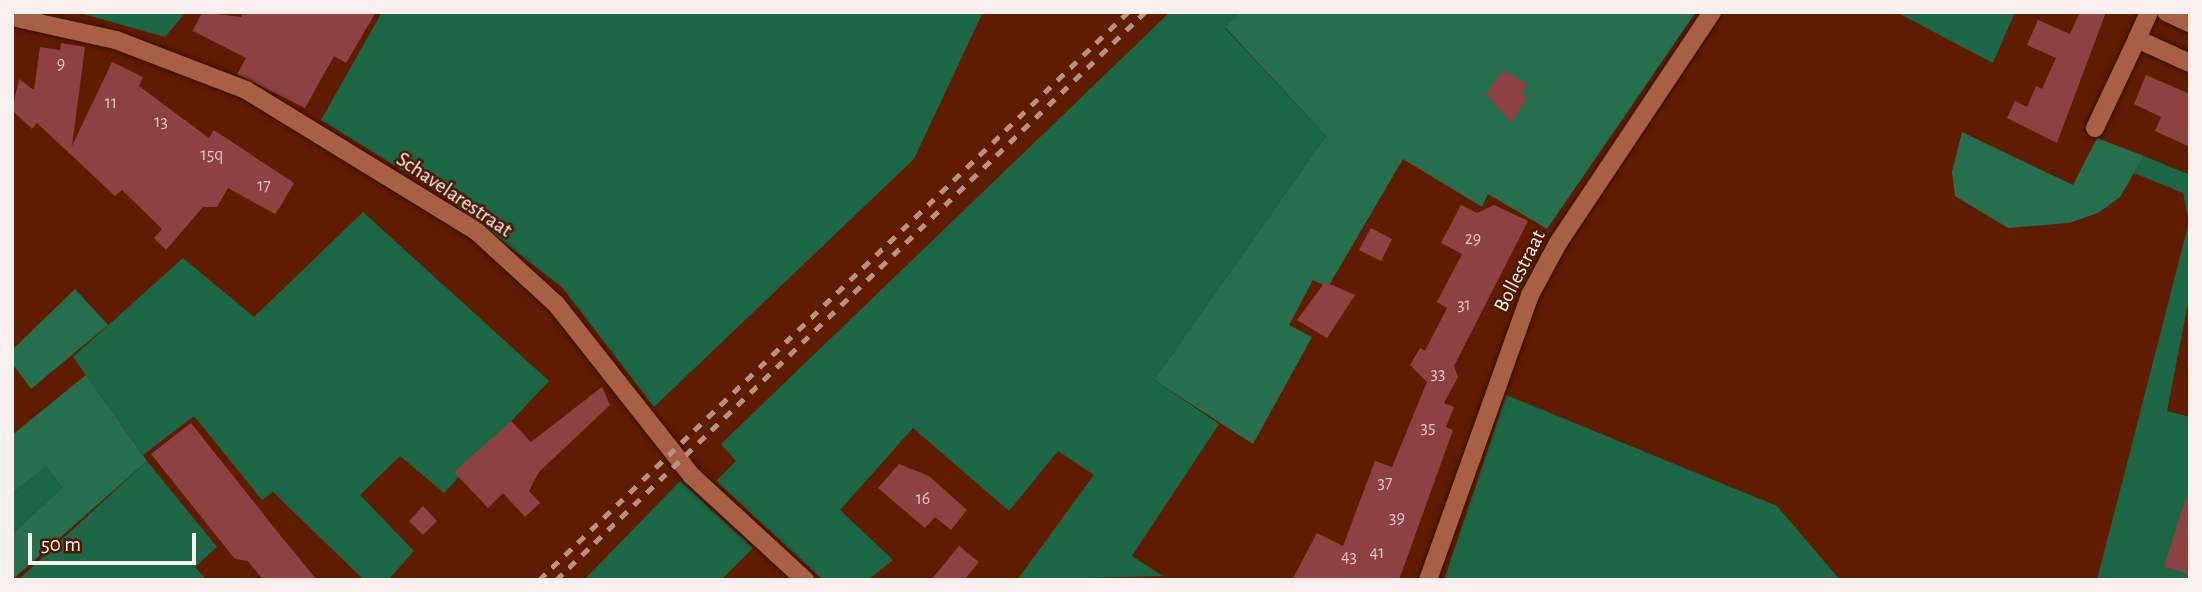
<!DOCTYPE html>
<html>
<head>
<meta charset="utf-8">
<style>
	body { margin:0 }
	#map { position:relative; width:2202px; height:592px; overflow:hidden; background:#601c00; font-family:"Alegreya Sans",sans-serif }
	div>[style] { position:absolute }
	.green>* { inset:0; background:#1b6645 }
	.forest>* { inset:0; background:#256f4e }
	.building>* { inset:0; background:#8e4143 }
	.roads { filter:drop-shadow(0 0 2px #351104) drop-shadow(0 0 2px #351104) }
	.minor>* { height:18px; margin:-9px; padding:0 9px; transform-origin:9px; border-radius:9px; background:#a95f44 }
	.rail>* { height:5px; margin-top:-2.5px; transform-origin:0; background:repeating-linear-gradient(90deg,#b59284 0 9px,transparent 0 18px) }
	span { translate:-50% -50%; white-space:nowrap; text-align:center; line-height:1.15; -webkit-text-stroke:5px #4d1905; paint-order:stroke }
	.number-label { font-size:18px; color:#dec4c2 }
	.number-label span { -webkit-text-stroke-width:0 }
	.street-label { font-size:21px; color:#f9f0ed }
	.frame { position:absolute; inset:0; border:14px solid #f9f0ed; pointer-events:none }
	.scale { position:absolute; left:28px; top:533px; width:168px; height:32px; box-sizing:border-box; border:4px solid #f9f0ed; border-top:0; padding-left:9px; font-size:21px; line-height:24px; white-space:nowrap; color:#f9f0ed; -webkit-text-stroke:5px #4d1905; paint-order:stroke }
</style>
</head>
<body>
<div id="map">
	<div class="green">
		<div style="clip-path:polygon(76px 12px,186px 12px,165px 37px)"></div>
		<div style="clip-path:polygon(382px 12px,983px 12px,914px 159px,654px 407px,562px 287px,442px 195px,321px 120px)"></div>
		<div style="clip-path:polygon(1170px 12px,1241px 12px,1225px 28px,1326px 136px,1154px 380px,1219px 424px,1132px 556px,1163px 576px,1017px 580px,1094px 475px,1058px 451px,1009px 511px,913px 428px,840px 510px,893px 560px,868px 580px,823px 580px,716px 481px,736px 461px,721px 444px)"></div>
		<div style="clip-path:polygon(1896px 12px,2015px 12px,1993px 63px)"></div>
		<div style="clip-path:polygon(2144px 156px,2190px 175px,2190px 293px,2167px 411px,2190px 417px,2190px 580px,2097px 580px,2189px 222px,2183px 193px,2134px 173px)"></div>
		<div style="clip-path:polygon(363px 212px,549px 381px,444px 493px,400px 456px,360px 495px,414px 551px,388px 580px,364px 580px,273px 492px,262px 500px,194px 416px,143px 455px,73px 357px,183px 258px,254px 317px)"></div>
		<div style="clip-path:polygon(1506px 395px,1777px 506px,1840px 580px,1444px 580px)"></div>
		<div style="clip-path:polygon(147px 461px,217px 547px,195px 567px,207px 580px,18px 580px)"></div>
		<div style="clip-path:polygon(46px 466px,62px 488px,12px 534px,12px 494px)"></div>
		<div style="clip-path:polygon(680px 481px,753px 548px,721px 580px,584px 580px)"></div>
	</div>
	<div class="forest">
		<div style="clip-path:polygon(1241px 12px,1696px 12px,1547px 229px,1488px 194px,1482px 207px,1403px 159px,1328px 287px,1313px 280px,1289px 325px,1312px 337px,1253px 444px,1154px 380px,1326px 136px,1225px 27px)"></div>
		<div style="clip-path:polygon(1962px 132px,2073px 185px,2097px 138px,2144px 156px,2120px 197px,2098px 213px,2069px 223px,2008px 228px,1955px 196px,1952px 172px)"></div>
		<div style="clip-path:polygon(75px 289px,108px 325px,31px 389px,12px 363px,12px 350px)"></div>
		<div style="clip-path:polygon(86px 375px,147px 461px,12px 580px,12px 534px,62px 488px,46px 466px,12px 494px,12px 435px)"></div>
	</div>
	<div class="building">
		<div style="clip-path:polygon(202px 12px,241px 17px,243px 12px,376px 12px,346px 63px,334px 56px,305px 108px,237px 74px,246px 58px,193px 31px)"></div>
		<div style="clip-path:polygon(2080px 12px,2106px 12px,2057px 143px,2007px 118px,2015px 101px,2027px 107px,2036px 86px,2042px 89px,2056px 58px,2027px 45px,2038px 20px,2070px 34px)"></div>
		<div style="clip-path:polygon(61px 43px,85px 47px,72px 146px,112px 62px,143px 77px,139px 86px,209px 138px,214px 130px,294px 183px,280px 207px,275px 214px,228px 188px,217px 207px,203px 207px,166px 250px,154px 238px,162px 229px,122px 190px,115px 196px,37px 123px,32px 129px,12px 110px,19px 79px,34px 90px,40px 47px,60px 50px)"></div>
		<div style="clip-path:polygon(1503px 70px,1527px 84px,1522px 93px,1527px 98px,1511px 123px,1486px 94px)"></div>
		<div style="clip-path:polygon(2146px 75px,2190px 94px,2190px 147px,2155px 131px,2161px 117px,2134px 104px)"></div>
		<div style="clip-path:polygon(1461px 205px,1477px 213px,1494px 205px,1528px 221px,1454px 366px,1458px 377px,1444px 403px,1454px 407px,1446px 427px,1453px 430px,1399px 580px,1292px 580px,1317px 533px,1343px 546px,1375px 461px,1392px 467px,1427px 382px,1410px 365px,1420px 348px,1425px 351px,1447px 308px,1437px 302px,1462px 254px,1441px 243px)"></div>
		<div style="clip-path:polygon(1371px 228px,1392px 239px,1381px 261px,1359px 250px)"></div>
		<div style="clip-path:polygon(1325px 282px,1355px 295px,1327px 338px,1297px 320px)"></div>
		<div style="clip-path:polygon(602px 387px,610px 405px,539px 472px,529px 491px,540px 503px,525px 517px,503px 493px,488px 508px,454px 472px,511px 421px,531px 442px)"></div>
		<div style="clip-path:polygon(191px 423px,280px 535px,317px 580px,263px 580px,248px 561px,235px 559px,151px 454px)"></div>
		<div style="clip-path:polygon(899px 464px,929px 476px,967px 510px,951px 530px,935px 517px,925px 528px,878px 488px)"></div>
		<div style="clip-path:polygon(2186px 497px,2190px 498px,2190px 574px,2164px 567px)"></div>
		<div style="clip-path:polygon(423px 506px,437px 521px,423px 535px,409px 521px)"></div>
		<div style="clip-path:polygon(959px 546px,979px 562px,964px 580px,931px 580px)"></div>
	</div>
	<div class="roads">
		<div class="minor">
			<div style="left:2149px;top:12px;width:30px;rotate:114deg"></div>
			<div style="left:2137px;top:39px;width:58px;rotate:24.4deg"></div>
			<div style="left:2166px;top:12px;width:26px;rotate:25deg"></div>
			<div style="left:12px;top:17px;width:107px;rotate:12.5deg"></div>
			<div style="left:116px;top:40px;width:139px;rotate:21deg"></div>
			<div style="left:246px;top:90px;width:270px;rotate:31.5deg"></div>
			<div style="left:476px;top:231px;width:108px;rotate:42.4deg"></div>
			<div style="left:556px;top:304px;width:219px;rotate:51.7deg"></div>
			<div style="left:692px;top:476px;width:154px;rotate:42.6deg"></div>
			<div style="left:2095px;top:128px;width:98px;rotate:-64.7deg"></div>
			<div style="left:1428px;top:580px;width:303px;rotate:-70.3deg"></div>
			<div style="left:1530px;top:295px;width:59px;rotate:-61.7deg"></div>
			<div style="left:1558px;top:243px;width:278px;rotate:-56.3deg"></div>
		</div>
	</div>
	<div class="rail">
		<div style="left:539px;top:580px;width:818px;rotate:-43.96deg"></div>
		<div style="left:556px;top:580px;width:818px;rotate:-43.96deg"></div>
	</div>
	<div class="number-label">
		<span style="left:61px;top:64px">9</span>
		<span style="left:111px;top:103px">11</span>
		<span style="left:161px;top:122px">13</span>
		<span style="left:212px;top:155px">15q</span>
		<span style="left:264px;top:186px">17</span>
		<span style="left:1473px;top:239px">29</span>
		<span style="left:1464px;top:305px">31</span>
		<span style="left:1438px;top:374px">33</span>
		<span style="left:1428px;top:428px">35</span>
		<span style="left:1385px;top:483px">37</span>
		<span style="left:923px;top:499px">16</span>
		<span style="left:1397px;top:518px">39</span>
		<span style="left:1377px;top:553px">41</span>
		<span style="left:1349px;top:557px">43</span>
	</div>
	<div class="street-label">
		<span style="left:454px;top:195px;rotate:34deg">Schavelarestraat</span>
		<span style="left:1520px;top:271px;rotate:-63deg">Bollestraat</span>
	</div>
	<div class="frame"></div>
	<div class="scale">50 m</div>
</div>
</body>
</html>
